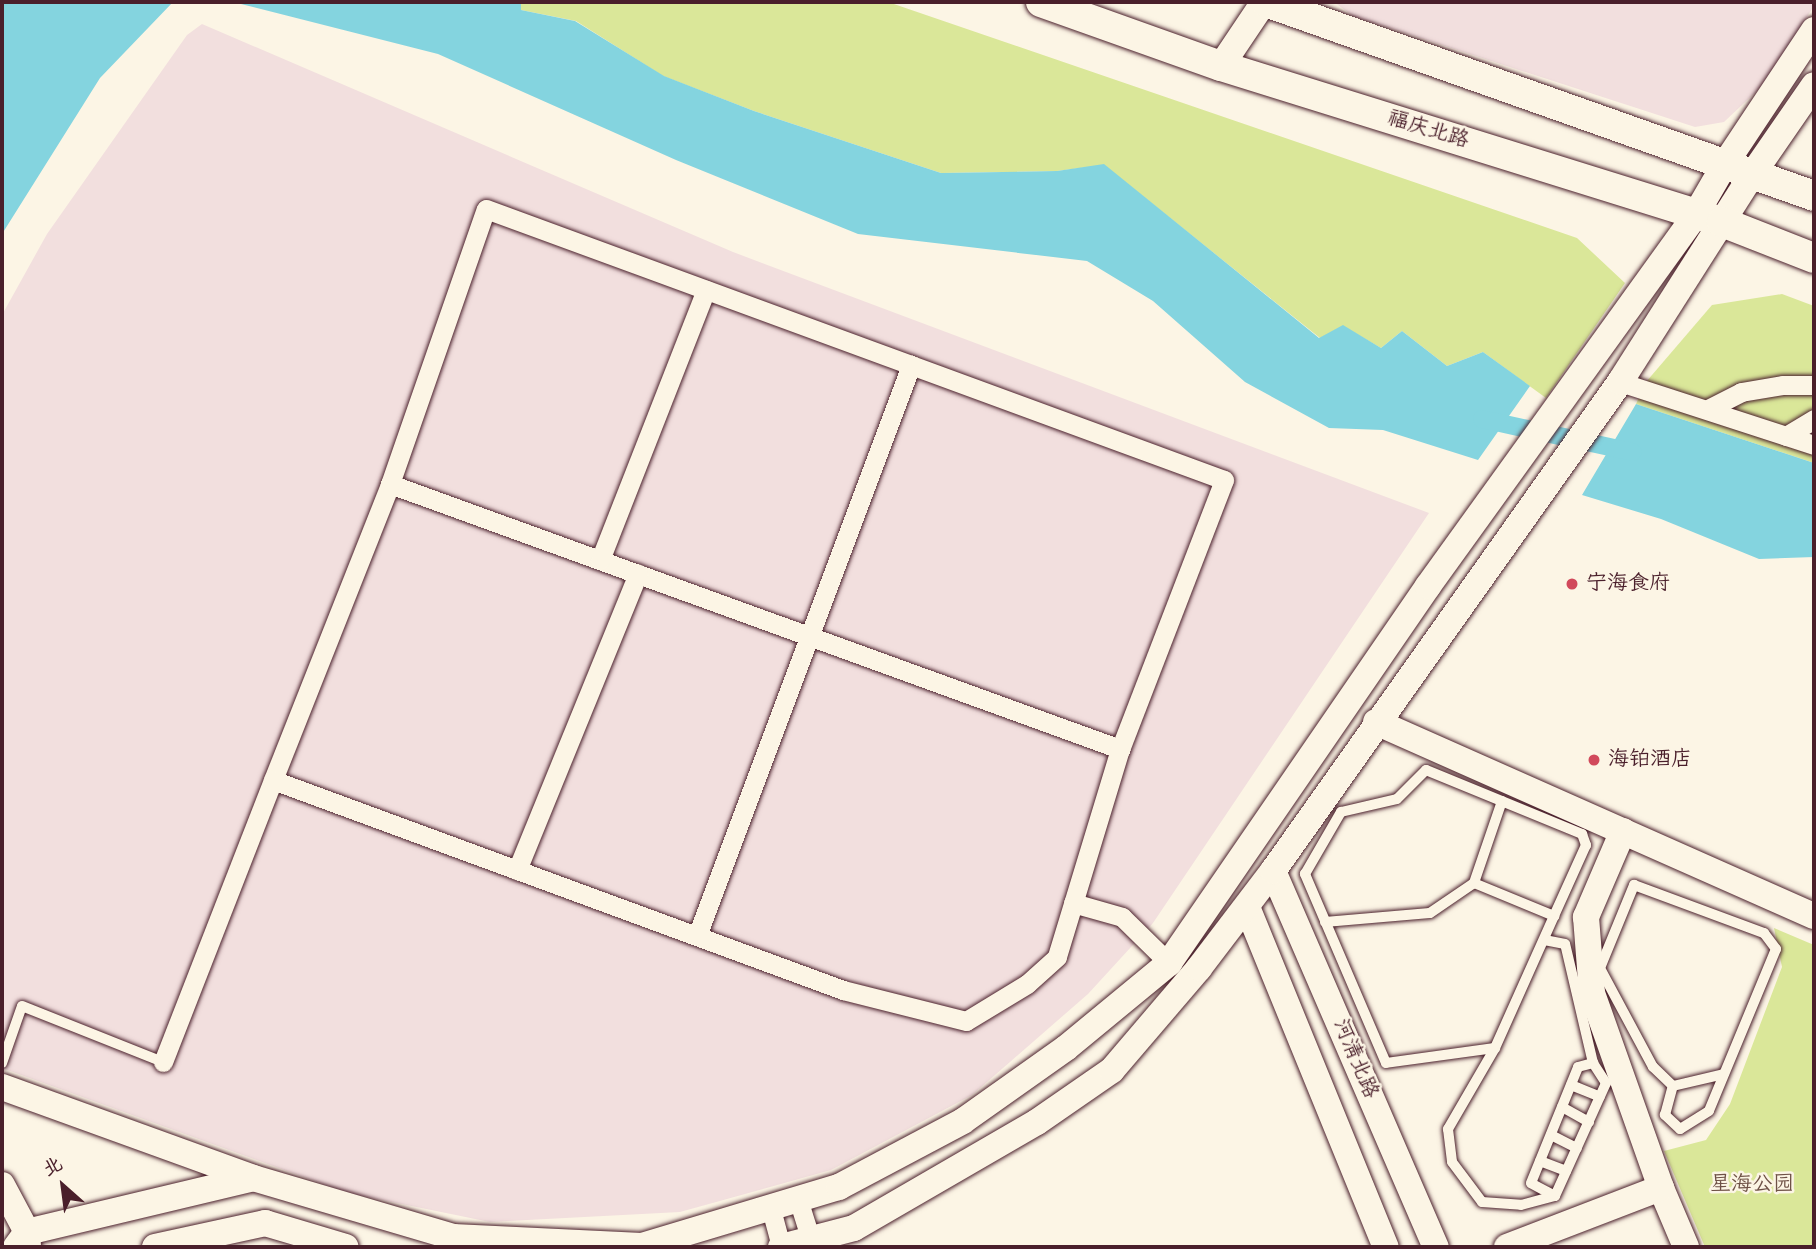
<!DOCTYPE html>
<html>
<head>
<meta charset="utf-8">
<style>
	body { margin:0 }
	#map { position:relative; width:1816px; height:1249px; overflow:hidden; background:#fcf5e5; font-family:Kalam,"LXGW WenKai TC",sans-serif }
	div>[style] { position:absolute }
	.built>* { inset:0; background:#f2dfde }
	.green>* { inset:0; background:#dae799 }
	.water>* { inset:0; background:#84d4df }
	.canal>* { height:18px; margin:-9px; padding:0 9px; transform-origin:9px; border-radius:9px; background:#84d4df }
	.roads { filter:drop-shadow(0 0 2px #4a1f2b) drop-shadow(0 0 2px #4a1f2b) }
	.lane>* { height:10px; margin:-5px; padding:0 5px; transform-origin:5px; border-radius:5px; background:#fcf5e5 }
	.street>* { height:19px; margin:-9.5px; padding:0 9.5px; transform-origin:9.5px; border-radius:9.5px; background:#fcf5e5 }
	.secondary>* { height:26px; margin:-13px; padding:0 13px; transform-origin:13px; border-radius:13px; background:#fcf5e5 }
	.primary>* { height:30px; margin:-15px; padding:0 15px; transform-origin:15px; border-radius:15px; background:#fcf5e5 }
	.dots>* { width:19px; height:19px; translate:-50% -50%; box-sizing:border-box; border:4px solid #fcf5e5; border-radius:50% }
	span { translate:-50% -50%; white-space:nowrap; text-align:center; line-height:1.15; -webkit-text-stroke:5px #fcf5e5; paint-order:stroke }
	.street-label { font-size:21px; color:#4a1f2b }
	.poi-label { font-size:21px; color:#4a1f2b }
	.left { translate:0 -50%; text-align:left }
	.park-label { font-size:21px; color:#6e5146 }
	.frame { position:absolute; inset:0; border:4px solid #4a1f2b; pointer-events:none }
	.north { position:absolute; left:28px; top:1151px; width:70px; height:70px; -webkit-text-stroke:5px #fcf5e5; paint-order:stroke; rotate:332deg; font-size:19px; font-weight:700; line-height:28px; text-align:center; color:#4a1f2b }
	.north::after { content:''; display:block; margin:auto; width:24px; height:32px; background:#4a1f2b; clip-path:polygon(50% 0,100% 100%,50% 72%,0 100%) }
</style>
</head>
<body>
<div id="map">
	<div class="built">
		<div style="clip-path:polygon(1334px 2px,1814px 2px,1814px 6px,1761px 87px,1724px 122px,1695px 127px,1353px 16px)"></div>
		<div style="clip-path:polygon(202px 24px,733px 252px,1429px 513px,1153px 923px,1088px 994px,972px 1095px,831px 1170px,680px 1212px,490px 1222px,348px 1193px,2px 1068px,2px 315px,47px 234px,187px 35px)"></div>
	</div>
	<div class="green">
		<div style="clip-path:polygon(521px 2px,888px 2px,1577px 238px,1625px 283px,1546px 398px,1483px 352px,1447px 366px,1402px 331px,1381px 348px,1343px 326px,1320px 338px,1104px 165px,1057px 171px,941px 173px,754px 111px,663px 76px,576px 21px,521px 10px)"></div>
		<div style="clip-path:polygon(1782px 294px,1814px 306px,1814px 463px,1636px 404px,1646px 382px,1712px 305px)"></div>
		<div style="clip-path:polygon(1774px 928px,1814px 945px,1814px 1247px,1705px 1247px,1664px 1151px,1706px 1140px,1730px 1104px,1782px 967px)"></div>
	</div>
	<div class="water">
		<div style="clip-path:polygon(2px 2px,173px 2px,100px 78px,2px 234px)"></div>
		<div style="clip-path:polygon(233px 2px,521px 2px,521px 10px,575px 21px,664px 76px,754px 111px,941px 173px,1057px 171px,1104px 164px,1319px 338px,1343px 325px,1381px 348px,1402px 331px,1447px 366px,1483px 352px,1530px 386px,1478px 460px,1383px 430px,1329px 428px,1245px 382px,1153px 301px,1087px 261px,858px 234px,676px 160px,438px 54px)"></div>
		<div style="clip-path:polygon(1636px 404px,1814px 463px,1814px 557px,1759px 559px,1661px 519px,1582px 495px)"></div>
	</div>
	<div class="canal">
		<div style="left:1482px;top:419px;width:154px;rotate:12.4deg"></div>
	</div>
	<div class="roads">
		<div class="lane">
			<div style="left:1502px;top:801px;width:87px;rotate:108.9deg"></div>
			<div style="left:1474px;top:883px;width:87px;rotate:22.4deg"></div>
			<div style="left:1634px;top:885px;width:139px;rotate:20.3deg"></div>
			<div style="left:1764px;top:933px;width:20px;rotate:53deg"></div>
			<div style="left:1776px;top:949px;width:175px;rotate:112.5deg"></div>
			<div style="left:1709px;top:1111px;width:34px;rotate:148deg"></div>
			<div style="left:1680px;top:1129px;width:21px;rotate:-137deg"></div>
			<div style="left:1665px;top:1115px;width:30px;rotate:-75deg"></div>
			<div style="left:1673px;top:1086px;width:28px;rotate:-136deg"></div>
			<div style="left:1653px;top:1067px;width:112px;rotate:-118.2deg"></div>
			<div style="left:1600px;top:968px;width:90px;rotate:-67.7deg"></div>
			<div style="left:1325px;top:922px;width:105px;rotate:-4.9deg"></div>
			<div style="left:1430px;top:913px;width:53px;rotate:-34.3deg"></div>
			<div style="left:1495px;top:1048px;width:110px;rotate:172.2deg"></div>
			<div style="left:1386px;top:1063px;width:206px;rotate:-113.2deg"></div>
			<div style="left:1305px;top:874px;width:72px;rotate:-59.9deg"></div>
			<div style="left:1341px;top:812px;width:57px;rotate:-13.1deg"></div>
			<div style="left:1397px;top:799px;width:41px;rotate:-45deg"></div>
			<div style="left:1426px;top:770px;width:169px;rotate:22.3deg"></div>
			<div style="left:1582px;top:834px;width:12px;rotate:70deg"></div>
			<div style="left:1586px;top:845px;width:78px;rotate:114.3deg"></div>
			<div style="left:1554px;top:916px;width:145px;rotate:114.1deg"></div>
			<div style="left:1495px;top:1048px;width:94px;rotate:120.1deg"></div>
			<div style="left:1448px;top:1129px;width:33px;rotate:83deg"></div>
			<div style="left:1452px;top:1162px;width:50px;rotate:53.1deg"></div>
			<div style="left:1482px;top:1202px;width:39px;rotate:4deg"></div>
			<div style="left:1521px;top:1205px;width:35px;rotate:-15deg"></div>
			<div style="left:1555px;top:1196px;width:124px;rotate:-65.7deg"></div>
			<div style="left:1606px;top:1083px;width:24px;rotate:-123deg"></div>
			<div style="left:1593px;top:1063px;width:122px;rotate:-103.2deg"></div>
			<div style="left:1565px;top:944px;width:21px;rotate:-169deg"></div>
			<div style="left:2px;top:1063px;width:60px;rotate:-70.7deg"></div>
			<div style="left:22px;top:1006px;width:152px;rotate:21.7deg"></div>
			<div style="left:1571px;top:1085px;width:31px;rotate:22deg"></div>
			<div style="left:1673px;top:1086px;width:52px;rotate:-13.2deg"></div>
			<div style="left:1562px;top:1107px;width:31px;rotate:29deg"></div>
			<div style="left:1551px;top:1135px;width:29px;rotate:27deg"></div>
			<div style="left:1540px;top:1161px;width:28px;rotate:21deg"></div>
			<div style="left:1555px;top:1196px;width:27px;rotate:-152deg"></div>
			<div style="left:1531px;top:1183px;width:125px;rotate:-67.9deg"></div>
			<div style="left:1578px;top:1067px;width:16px;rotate:-15deg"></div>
		</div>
		<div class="street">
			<div style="left:1620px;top:382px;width:204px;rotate:18deg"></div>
			<div style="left:1708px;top:409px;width:37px;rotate:-27deg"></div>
			<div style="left:1741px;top:392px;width:43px;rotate:-9.5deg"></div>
			<div style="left:1783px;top:385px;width:31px"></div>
			<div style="left:1786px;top:436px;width:33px;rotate:-31deg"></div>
			<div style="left:390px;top:484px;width:777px;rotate:19.95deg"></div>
			<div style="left:600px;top:560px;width:290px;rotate:-68.6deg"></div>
			<div style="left:517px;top:870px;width:320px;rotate:-67.8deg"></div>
			<div style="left:1073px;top:903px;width:51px;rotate:15.9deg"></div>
			<div style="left:1122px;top:917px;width:66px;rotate:44.4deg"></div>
			<div style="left:697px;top:936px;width:610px;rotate:-69.45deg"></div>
			<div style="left:163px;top:1062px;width:303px;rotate:-68.7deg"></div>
			<div style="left:273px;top:780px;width:318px;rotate:-68.4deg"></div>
			<div style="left:390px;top:484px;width:291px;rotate:-70.8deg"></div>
			<div style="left:486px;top:209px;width:786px;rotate:20.16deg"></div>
			<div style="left:1224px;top:480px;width:288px;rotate:111.1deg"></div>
			<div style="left:1120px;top:749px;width:217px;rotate:106.9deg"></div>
			<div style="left:1057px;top:957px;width:40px;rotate:138deg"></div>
			<div style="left:1027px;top:984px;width:71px;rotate:148.8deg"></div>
			<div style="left:966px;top:1021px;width:127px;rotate:-165.9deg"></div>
			<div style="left:843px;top:990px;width:607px;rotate:-159.78deg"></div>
			<div style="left:798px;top:1199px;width:50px;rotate:72.6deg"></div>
			<div style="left:771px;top:1209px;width:39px;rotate:75deg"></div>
		</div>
		<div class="secondary">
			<div style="left:1221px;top:66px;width:77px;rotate:-56.1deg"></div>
			<div style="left:1376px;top:722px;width:479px;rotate:23.9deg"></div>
			<div style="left:1623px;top:831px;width:94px;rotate:113.3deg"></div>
			<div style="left:1586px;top:917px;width:76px;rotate:85.5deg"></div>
			<div style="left:1592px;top:993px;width:207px;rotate:70.5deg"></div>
			<div style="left:1661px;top:1188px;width:64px;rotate:67deg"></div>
			<div style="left:1273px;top:871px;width:410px;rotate:66.6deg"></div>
			<div style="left:1247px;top:907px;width:367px;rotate:67.8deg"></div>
			<div style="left:2px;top:1087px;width:267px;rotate:19.9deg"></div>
			<div style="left:253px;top:1178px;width:209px;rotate:16.4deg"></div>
			<div style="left:453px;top:1237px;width:189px;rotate:2.7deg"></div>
			<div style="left:642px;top:1246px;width:206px;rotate:-16.7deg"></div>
			<div style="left:839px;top:1187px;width:140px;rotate:-28deg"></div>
			<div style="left:963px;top:1121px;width:126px;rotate:-35.3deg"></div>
			<div style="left:1066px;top:1048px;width:134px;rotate:-39.5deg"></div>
			<div style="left:1169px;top:963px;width:457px;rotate:-55.5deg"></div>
			<div style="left:1428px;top:586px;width:458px;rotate:-54.2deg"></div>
			<div style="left:1696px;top:214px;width:58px;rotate:-59.9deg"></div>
			<div style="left:1725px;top:164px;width:161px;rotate:-56.4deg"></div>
			<div style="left:2px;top:1185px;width:53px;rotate:62deg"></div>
			<div style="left:27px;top:1232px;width:15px;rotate:86deg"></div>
			<div style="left:16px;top:1247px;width:19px;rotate:-54deg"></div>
			<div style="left:27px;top:1232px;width:232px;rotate:-13.4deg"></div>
			<div style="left:155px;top:1247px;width:113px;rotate:-12.3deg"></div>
			<div style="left:265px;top:1223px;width:84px;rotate:16.5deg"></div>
			<div style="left:781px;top:1247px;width:75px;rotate:-14.6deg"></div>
			<div style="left:854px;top:1228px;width:211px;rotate:-30.1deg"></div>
			<div style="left:1037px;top:1122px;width:91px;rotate:-34.7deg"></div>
			<div style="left:1112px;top:1070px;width:134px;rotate:-49.5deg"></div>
			<div style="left:1199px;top:968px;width:122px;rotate:-52.7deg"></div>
			<div style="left:1273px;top:871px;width:600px;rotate:-54.64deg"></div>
			<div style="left:1620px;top:382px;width:246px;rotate:-57.5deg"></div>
			<div style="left:1752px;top:175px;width:109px;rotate:-55.4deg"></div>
			<div style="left:1507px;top:1247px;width:165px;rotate:-21deg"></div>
		</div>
		<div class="primary">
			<div style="left:1041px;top:2px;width:191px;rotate:19.6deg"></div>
			<div style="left:1221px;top:66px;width:525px;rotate:17.3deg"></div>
			<div style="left:1722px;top:222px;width:99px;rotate:21.4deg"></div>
			<div style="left:1266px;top:2px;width:581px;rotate:19.49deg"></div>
		</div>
	</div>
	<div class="dots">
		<div style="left:1572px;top:584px;background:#d1495b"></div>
		<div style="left:1594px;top:760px;background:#d1495b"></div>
	</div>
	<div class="street-label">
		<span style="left:1428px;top:130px;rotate:17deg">福庆北路</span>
		<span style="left:1355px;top:1059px;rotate:67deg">河清北路</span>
	</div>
	<div class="poi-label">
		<span class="left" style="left:1586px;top:584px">宁海食府</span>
		<span class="left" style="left:1608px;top:760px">海铂酒店</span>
	</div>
	<div class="park-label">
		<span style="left:1752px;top:1185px">星海公园</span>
	</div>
	<div class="frame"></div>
	<div class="north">北</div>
</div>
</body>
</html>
